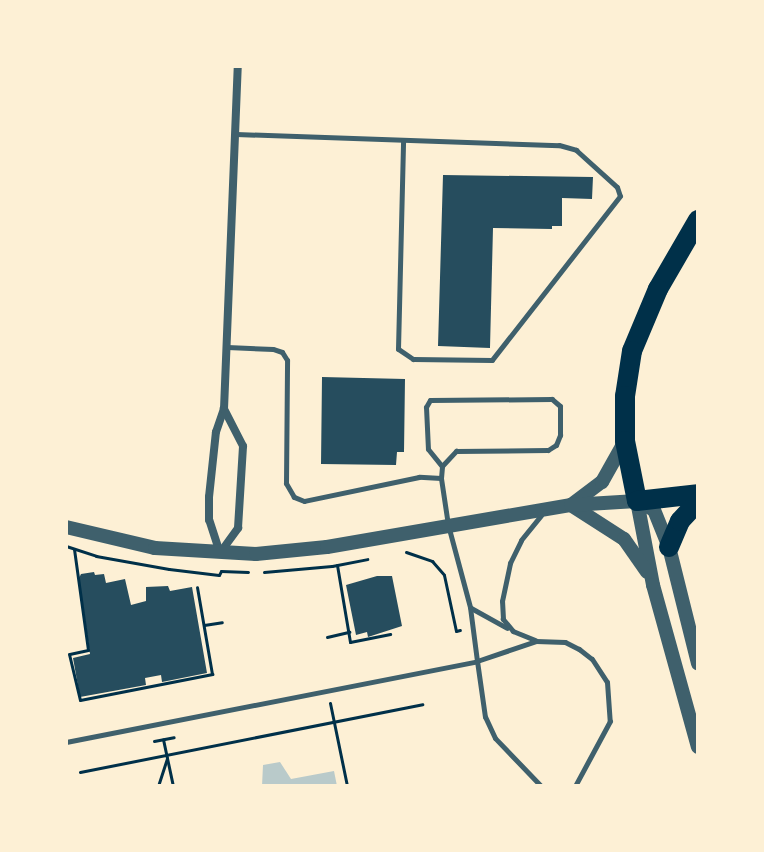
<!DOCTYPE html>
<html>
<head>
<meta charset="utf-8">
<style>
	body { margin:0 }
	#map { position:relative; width:764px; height:852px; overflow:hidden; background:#fdf0d5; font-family:"Fira Sans",sans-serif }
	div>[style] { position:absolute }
	.green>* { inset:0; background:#b9caca }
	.building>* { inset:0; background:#264d5e }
	.path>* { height:3px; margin:-1.5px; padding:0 1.5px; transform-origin:1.5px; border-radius:1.5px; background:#003049 }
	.service>* { height:5px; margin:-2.5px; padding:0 2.5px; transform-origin:2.5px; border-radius:2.5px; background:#3f606c }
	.minor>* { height:8px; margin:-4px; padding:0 4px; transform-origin:4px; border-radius:4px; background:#3f606c }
	.tertiary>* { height:14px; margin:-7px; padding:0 7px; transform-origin:7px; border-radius:7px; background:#3f606c }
	.motorway>* { height:20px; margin:-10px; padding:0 10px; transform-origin:10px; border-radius:10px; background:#003049 }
	span { translate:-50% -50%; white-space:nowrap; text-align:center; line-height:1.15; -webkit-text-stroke:7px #fdf0d5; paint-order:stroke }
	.frame { position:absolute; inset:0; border:68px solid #fdf0d5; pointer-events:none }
</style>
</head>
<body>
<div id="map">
	<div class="green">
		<div style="clip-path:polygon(280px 762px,291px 779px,334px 771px,337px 786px,262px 786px,263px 765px)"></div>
	</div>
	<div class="building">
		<div style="clip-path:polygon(443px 175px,593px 177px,592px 199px,562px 198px,562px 226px,552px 226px,552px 229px,493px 228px,490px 348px,438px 346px)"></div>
		<div style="clip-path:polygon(322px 377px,405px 379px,404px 452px,397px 452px,396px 465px,321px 464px)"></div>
		<div style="clip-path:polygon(94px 572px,95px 575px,104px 574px,106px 583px,125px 579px,131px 605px,146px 601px,146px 587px,168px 586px,170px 591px,192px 587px,207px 673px,162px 682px,161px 675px,145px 678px,146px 685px,80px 697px,73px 658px,90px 654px,79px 578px,81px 574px)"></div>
		<div style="clip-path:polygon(377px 576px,392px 576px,402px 626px,368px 637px,367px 632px,356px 635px,346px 585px)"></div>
	</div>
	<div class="path">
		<div style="left:66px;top:546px;width:32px;rotate:18deg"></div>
		<div style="left:96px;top:556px;width:74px;rotate:10.1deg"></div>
		<div style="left:169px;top:569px;width:50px;rotate:6.8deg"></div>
		<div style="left:219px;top:575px;width:4px;rotate:-63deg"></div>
		<div style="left:221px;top:571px;width:27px;rotate:2deg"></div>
		<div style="left:74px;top:549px;width:102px;rotate:82.1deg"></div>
		<div style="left:88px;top:650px;width:19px;rotate:168deg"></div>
		<div style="left:69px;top:654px;width:47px;rotate:76.6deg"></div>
		<div style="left:80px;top:700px;width:135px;rotate:-11.1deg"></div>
		<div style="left:212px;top:674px;width:88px;rotate:-99.8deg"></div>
		<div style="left:406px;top:552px;width:28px;rotate:19deg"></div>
		<div style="left:432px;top:561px;width:18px;rotate:49deg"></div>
		<div style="left:444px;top:575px;width:57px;rotate:77.9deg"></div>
		<div style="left:456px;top:631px;width:4px;rotate:-14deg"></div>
		<div style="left:337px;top:565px;width:78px;rotate:80.4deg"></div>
		<div style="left:350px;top:642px;width:41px;rotate:-11.3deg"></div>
		<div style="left:264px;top:572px;width:68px;rotate:-5deg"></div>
		<div style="left:332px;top:566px;width:36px;rotate:-11deg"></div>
		<div style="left:204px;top:625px;width:18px;rotate:-9deg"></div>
		<div style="left:327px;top:637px;width:23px;rotate:-13deg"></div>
		<div style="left:330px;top:703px;width:85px;rotate:78.4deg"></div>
		<div style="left:154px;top:741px;width:20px;rotate:-11deg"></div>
		<div style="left:167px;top:758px;width:29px;rotate:78deg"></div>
		<div style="left:80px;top:772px;width:349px;rotate:-11.2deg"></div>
		<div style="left:158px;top:786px;width:29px;rotate:-72deg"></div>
		<div style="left:167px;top:758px;width:19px;rotate:-102deg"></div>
	</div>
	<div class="service">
		<div style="left:236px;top:134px;width:323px;rotate:2deg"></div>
		<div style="left:559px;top:145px;width:18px;rotate:16deg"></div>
		<div style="left:576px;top:150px;width:55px;rotate:42.1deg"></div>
		<div style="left:617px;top:187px;width:9px;rotate:72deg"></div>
		<div style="left:620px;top:196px;width:208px;rotate:128deg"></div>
		<div style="left:492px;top:360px;width:79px;rotate:-179.3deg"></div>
		<div style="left:413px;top:359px;width:18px;rotate:-146deg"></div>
		<div style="left:398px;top:349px;width:209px;rotate:-88.6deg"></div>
		<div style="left:441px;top:478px;width:12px;rotate:-85deg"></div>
		<div style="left:442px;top:466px;width:21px;rotate:-47deg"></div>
		<div style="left:456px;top:451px;width:92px;rotate:-0.6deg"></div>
		<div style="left:548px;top:450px;width:9px;rotate:-32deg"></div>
		<div style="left:556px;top:445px;width:11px;rotate:-68deg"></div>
		<div style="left:560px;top:435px;width:29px;rotate:-90deg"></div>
		<div style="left:560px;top:406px;width:11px;rotate:-139deg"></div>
		<div style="left:552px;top:399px;width:122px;rotate:179.5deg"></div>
		<div style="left:430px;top:400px;width:8px;rotate:120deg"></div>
		<div style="left:426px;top:407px;width:42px;rotate:87.3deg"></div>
		<div style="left:428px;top:449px;width:22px;rotate:51deg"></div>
		<div style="left:471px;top:608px;width:41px;rotate:29.1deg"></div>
		<div style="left:535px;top:640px;width:24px;rotate:-158deg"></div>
		<div style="left:513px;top:631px;width:16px;rotate:-130deg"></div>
		<div style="left:503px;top:619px;width:18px;rotate:-93deg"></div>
		<div style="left:502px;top:601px;width:39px;rotate:-78deg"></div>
		<div style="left:510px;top:563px;width:25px;rotate:-64deg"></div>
		<div style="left:521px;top:540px;width:32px;rotate:-51deg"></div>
		<div style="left:66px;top:742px;width:419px;rotate:-11.1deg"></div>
		<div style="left:477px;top:661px;width:54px;rotate:-97.4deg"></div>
		<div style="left:470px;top:607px;width:85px;rotate:-105deg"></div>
		<div style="left:448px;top:525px;width:48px;rotate:-98.5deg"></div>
		<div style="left:441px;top:478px;width:22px;rotate:-177deg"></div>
		<div style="left:419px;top:477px;width:117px;rotate:168.2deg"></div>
		<div style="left:304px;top:501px;width:11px;rotate:-158deg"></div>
		<div style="left:294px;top:497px;width:16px;rotate:-120deg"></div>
		<div style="left:286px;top:483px;width:123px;rotate:-89.5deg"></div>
		<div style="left:287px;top:360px;width:9px;rotate:-122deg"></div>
		<div style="left:282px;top:352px;width:9px;rotate:-162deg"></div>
		<div style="left:273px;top:349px;width:46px;rotate:-177.5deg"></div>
		<div style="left:541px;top:786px;width:66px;rotate:-133.8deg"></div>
		<div style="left:495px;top:738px;width:23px;rotate:-115deg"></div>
		<div style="left:485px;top:717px;width:57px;rotate:-98.1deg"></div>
		<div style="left:477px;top:661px;width:62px;rotate:-18.7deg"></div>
		<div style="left:536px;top:641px;width:29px;rotate:2deg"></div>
		<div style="left:565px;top:642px;width:16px;rotate:27deg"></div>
		<div style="left:579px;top:649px;width:16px;rotate:38deg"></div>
		<div style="left:592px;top:659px;width:27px;rotate:57deg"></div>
		<div style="left:607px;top:682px;width:39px;rotate:86deg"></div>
		<div style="left:610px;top:721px;width:74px;rotate:118.3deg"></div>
	</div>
	<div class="minor">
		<div style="left:220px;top:553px;width:35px;rotate:-108deg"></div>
		<div style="left:209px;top:520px;width:23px;rotate:-90deg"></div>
		<div style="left:209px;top:497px;width:65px;rotate:-83.9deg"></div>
		<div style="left:216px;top:432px;width:24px;rotate:-71deg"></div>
		<div style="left:224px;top:409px;width:343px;rotate:-87.7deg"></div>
		<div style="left:220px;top:553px;width:31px;rotate:-54deg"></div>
		<div style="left:238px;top:528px;width:82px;rotate:-86.5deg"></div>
		<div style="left:243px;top:446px;width:42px;rotate:-117.2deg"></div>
	</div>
	<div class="tertiary">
		<div style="left:637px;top:501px;width:86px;rotate:79.2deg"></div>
		<div style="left:653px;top:585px;width:168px;rotate:74.5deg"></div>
		<div style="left:637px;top:501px;width:19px;rotate:28deg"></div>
		<div style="left:654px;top:510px;width:40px;rotate:68deg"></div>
		<div style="left:669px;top:547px;width:120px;rotate:76deg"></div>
		<div style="left:571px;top:505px;width:63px;rotate:32.7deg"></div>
		<div style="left:624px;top:539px;width:40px;rotate:55.1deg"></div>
		<div style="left:571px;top:505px;width:39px;rotate:-37deg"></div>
		<div style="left:602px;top:482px;width:47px;rotate:-60.7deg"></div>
		<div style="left:66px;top:527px;width:91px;rotate:13.3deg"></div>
		<div style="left:155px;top:548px;width:101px;rotate:3.4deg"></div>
		<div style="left:256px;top:554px;width:71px;rotate:-5.6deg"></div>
		<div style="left:327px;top:547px;width:248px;rotate:-9.8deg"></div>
		<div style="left:571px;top:505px;width:66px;rotate:-3.5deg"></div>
	</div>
	<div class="motorway">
		<div style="left:698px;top:220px;width:80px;rotate:120.1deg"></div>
		<div style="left:658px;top:289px;width:67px;rotate:112.8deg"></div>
		<div style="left:632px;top:351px;width:46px;rotate:98.8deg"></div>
		<div style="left:625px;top:396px;width:45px;rotate:90deg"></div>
		<div style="left:625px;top:441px;width:61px;rotate:78.7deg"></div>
		<div style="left:637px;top:501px;width:61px;rotate:-6.5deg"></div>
		<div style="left:669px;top:547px;width:28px;rotate:-67deg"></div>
		<div style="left:680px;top:521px;width:26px;rotate:-47deg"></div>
	</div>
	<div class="frame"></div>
</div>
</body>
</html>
